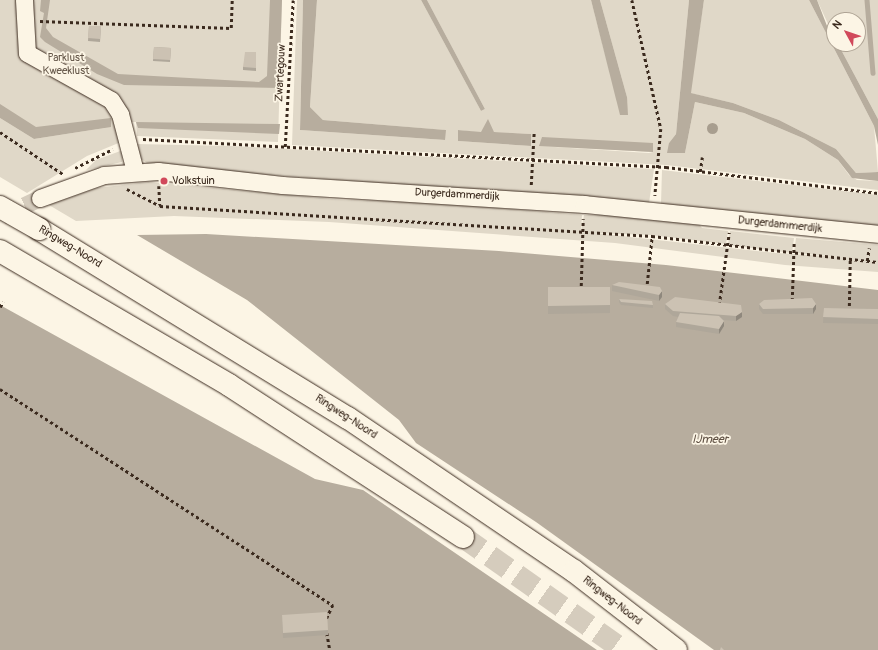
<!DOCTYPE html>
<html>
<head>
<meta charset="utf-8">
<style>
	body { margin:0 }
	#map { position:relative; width:878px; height:650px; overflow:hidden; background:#fcf5e5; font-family:Pangolin,sans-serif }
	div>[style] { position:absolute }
	.green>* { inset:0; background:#e0d8c8 }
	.water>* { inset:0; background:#b7ad9e }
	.stream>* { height:4.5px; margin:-2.25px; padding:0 2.25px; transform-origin:2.25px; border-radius:2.25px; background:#b7ad9e }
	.minor-tunnel>* { height:17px; margin-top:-8.5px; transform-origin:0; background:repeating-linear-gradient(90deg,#d5ccbd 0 17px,transparent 0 25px) }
	.highway-tunnel>* { height:22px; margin-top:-11px; transform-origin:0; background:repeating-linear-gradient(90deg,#d5ccbd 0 22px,transparent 0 33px) }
	.path>* { height:2.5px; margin-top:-1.25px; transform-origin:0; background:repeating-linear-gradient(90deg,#3b2a1e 0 3px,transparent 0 6px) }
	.roads { filter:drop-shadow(0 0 1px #3b2a1e) drop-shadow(0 0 1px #3b2a1e) }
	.minor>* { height:17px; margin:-8.5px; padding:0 8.5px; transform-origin:8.5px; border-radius:8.5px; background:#fcf5e5 }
	.highway>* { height:22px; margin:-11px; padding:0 11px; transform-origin:11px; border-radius:11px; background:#fcf5e5 }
	.bridges { filter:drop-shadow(0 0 1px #3b2a1e) drop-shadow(0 0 1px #3b2a1e) }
	.highway-bridge>* { height:22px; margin:-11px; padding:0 11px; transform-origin:11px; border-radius:11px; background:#fcf5e5 }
	.trees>* { width:11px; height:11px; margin:-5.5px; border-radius:50%; background:#a89e8f }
	.wall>* { inset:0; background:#afa79a }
	.shaded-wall>* { inset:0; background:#8f887d }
	.building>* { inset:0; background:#ccc2b3 }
	.dots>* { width:11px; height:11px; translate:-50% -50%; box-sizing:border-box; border:2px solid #fcf5e5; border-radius:50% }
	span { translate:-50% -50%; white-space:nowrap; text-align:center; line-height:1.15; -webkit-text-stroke:3.5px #fcf5e5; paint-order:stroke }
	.park-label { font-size:11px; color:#645648 }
	.street-label { font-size:11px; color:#3b2a1e }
	.poi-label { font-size:11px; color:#3b2a1e }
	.left { translate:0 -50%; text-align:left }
	.water-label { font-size:12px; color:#605144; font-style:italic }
	.north { position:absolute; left:826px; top:12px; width:40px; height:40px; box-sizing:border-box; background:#fcf5e5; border:1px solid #afa495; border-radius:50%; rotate:310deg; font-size:11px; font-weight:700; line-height:16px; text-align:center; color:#3b2a1e }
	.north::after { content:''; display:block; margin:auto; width:14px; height:18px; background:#d1495b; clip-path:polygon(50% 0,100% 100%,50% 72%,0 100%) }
</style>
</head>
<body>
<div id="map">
	<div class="green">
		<div style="clip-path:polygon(0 0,282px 0,278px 142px,137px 136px,136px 122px,125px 122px,121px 142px,87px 156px,27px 193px,0 177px,0 118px,34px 139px,111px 127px,42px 136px,0 108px)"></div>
		<div style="clip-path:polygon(evenodd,297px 0,303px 0,300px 130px,445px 140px,445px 130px,323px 120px,310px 107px,317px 0,421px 0,481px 111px,485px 109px,427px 0,591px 0,621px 115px,627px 97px,600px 0,689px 0,676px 134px,669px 143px,685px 153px,695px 102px,744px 113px,805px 139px,838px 160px,849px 175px,857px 180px,878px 181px,878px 190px,666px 165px,292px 145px,297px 0,485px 128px,494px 132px,531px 134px,531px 146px,458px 141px,459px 130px,481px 133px,485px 128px,297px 0,539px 146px,653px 152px,649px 153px,539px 146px)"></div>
		<div style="clip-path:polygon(704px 0,809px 0,874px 126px,878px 172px,856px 173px,836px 149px,779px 120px,733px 103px,690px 93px)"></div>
		<div style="clip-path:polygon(817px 0,878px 0,878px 119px,838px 44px,858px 44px,858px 20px,834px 20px,834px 37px)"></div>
		<div style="clip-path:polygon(136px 144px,231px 146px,654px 169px,649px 203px,244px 173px,147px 163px,141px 159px)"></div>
		<div style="clip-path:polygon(123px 150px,122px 162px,86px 170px,96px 160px)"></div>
		<div style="clip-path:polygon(662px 170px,878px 195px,878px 227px,661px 204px)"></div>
		<div style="clip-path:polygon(148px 182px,342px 200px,427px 202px,582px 215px,581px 232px,584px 215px,622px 215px,699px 224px,702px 228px,728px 231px,726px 244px,651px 235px,594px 233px,776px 253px,842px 257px,794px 253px,796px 238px,878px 245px,878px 272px,785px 265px,615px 243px,329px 222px,174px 216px,76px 221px,49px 205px,97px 188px)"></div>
		<div style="clip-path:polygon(730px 231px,794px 238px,792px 253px,728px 245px)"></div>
	</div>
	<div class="water">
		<div style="clip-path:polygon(41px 0,50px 0,46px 28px,53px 37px,118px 74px,259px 82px,267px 76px,270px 0,282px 0,279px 88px,124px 85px,97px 74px,45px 42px,40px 37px,44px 13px,40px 11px)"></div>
		<div style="clip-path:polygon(303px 0,317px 0,310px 107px,323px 120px,446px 130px,445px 140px,300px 130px)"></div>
		<div style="clip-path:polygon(421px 0,427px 0,485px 109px,481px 111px)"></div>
		<div style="clip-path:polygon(591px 0,600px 0,627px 97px,628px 115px,620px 115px)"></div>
		<div style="clip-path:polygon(689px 0,704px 0,691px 93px,733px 103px,779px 120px,836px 149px,856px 173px,878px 172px,878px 181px,852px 178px,838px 160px,805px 139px,744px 113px,695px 102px,685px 153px,667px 153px,669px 143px,676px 134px)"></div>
		<div style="clip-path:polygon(809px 0,817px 0,834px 44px,838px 44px,878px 119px,878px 145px,874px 126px)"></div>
		<div style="clip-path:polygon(0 104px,36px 127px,111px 118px,111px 127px,34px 139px,0 118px)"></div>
		<div style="clip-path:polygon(488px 119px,494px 132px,531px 134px,531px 146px,458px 141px,458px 130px,481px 132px)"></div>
		<div style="clip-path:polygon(136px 122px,280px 124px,279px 134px,138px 128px)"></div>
		<div style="clip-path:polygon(542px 137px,653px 143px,653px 152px,539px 146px)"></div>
		<div style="clip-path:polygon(206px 234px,499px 251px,666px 265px,878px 290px,878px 650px,714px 650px,536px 522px,416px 443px,399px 420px,247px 300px,137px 235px)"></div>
		<div style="clip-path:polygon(0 305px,315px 479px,363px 490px,597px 650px,0 650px)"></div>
	</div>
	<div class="stream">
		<div style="left:867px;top:0;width:73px;rotate:85.3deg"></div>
	</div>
	<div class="minor-tunnel">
		<div style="left:2px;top:216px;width:42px;rotate:-25.3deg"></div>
	</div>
	<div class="highway-tunnel">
		<div style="left:463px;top:537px;width:196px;rotate:35.2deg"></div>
	</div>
	<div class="path">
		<div style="left:632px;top:0;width:132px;rotate:77.3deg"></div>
		<div style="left:661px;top:129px;width:67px;rotate:95.1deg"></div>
		<div style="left:40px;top:21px;width:191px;rotate:2.1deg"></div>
		<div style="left:231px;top:28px;width:28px;rotate:-88deg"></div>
		<div style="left:0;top:132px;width:76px;rotate:33.7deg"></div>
		<div style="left:143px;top:139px;width:524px;rotate:3.06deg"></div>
		<div style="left:666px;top:167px;width:214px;rotate:7deg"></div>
		<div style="left:285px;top:147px;width:147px;rotate:-86.9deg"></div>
		<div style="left:75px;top:168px;width:42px;rotate:-26.6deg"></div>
		<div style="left:700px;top:172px;width:15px;rotate:-82deg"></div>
		<div style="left:531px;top:185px;width:54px;rotate:-86.8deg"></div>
		<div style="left:159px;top:186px;width:19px;rotate:87deg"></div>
		<div style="left:127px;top:189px;width:37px;rotate:27deg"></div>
		<div style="left:160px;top:206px;width:493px;rotate:3.5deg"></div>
		<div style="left:652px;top:236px;width:227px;rotate:6.6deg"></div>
		<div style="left:867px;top:261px;width:13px;rotate:-81deg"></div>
		<div style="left:647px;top:284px;width:48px;rotate:-84.1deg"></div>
		<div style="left:581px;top:286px;width:67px;rotate:-88.3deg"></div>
		<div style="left:792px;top:301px;width:60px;rotate:-88.1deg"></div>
		<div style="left:719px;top:305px;width:73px;rotate:-82.1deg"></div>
		<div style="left:0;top:307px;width:6px;rotate:-59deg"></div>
		<div style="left:849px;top:312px;width:52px;rotate:-88.9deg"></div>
		<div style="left:0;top:389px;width:397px;rotate:33deg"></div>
		<div style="left:333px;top:605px;width:17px;rotate:115deg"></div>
		<div style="left:327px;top:633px;width:17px;rotate:80deg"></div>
	</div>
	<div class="roads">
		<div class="minor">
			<div style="left:24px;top:0;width:53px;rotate:86.8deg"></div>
			<div style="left:27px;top:53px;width:96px;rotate:29.2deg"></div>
			<div style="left:111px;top:100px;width:17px;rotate:57deg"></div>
			<div style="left:120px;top:114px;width:59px;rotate:75.3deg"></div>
			<div style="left:40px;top:198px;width:68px;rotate:-19.8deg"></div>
			<div style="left:104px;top:175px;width:54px;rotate:-4.2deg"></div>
			<div style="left:158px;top:171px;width:125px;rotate:6.4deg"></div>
			<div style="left:282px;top:185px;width:303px;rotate:3.6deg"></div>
			<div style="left:584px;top:204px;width:296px;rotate:5.8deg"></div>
		</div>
		<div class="highway">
			<div style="left:39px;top:229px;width:362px;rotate:31.5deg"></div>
			<div style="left:348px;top:418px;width:273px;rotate:34.1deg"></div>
			<div style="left:574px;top:571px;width:129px;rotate:37.8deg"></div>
			<div style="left:0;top:251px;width:265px;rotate:30.3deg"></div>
			<div style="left:229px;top:385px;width:279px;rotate:33deg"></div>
		</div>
	</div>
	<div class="bridges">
		<div class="highway-bridge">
			<div style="left:0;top:207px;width:45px;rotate:29.4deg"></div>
		</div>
	</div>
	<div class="trees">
		<div style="left:712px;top:128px"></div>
	</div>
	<div class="wall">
		<div style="clip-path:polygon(89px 26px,101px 26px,100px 42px,88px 41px)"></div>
		<div style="clip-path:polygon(154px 47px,171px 48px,170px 62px,153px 61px)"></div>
		<div style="clip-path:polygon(256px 52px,256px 71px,243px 70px,243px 67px)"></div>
		<div style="clip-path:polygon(612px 285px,660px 287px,662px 297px,659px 301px,612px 291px)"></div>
		<div style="clip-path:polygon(548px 287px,610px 287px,610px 313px,548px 314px)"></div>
		<div style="clip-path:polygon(675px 297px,742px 317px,736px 321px,723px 320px,724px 326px,719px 334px,676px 327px,676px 322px,678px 317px,673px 316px,665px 309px,665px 304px)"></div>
		<div style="clip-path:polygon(619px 299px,653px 305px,653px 308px,621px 305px,619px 302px)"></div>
		<div style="clip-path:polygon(764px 300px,816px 309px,813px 314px,763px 314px,759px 309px,759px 304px)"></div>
		<div style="clip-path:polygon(824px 308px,878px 309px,878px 324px,823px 323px)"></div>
		<div style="clip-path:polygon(282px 615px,328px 630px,328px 635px,283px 638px)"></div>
	</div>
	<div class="shaded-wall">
		<div style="clip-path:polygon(662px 291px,662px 297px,659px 301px,659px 295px)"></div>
		<div style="clip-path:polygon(816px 304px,816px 309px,813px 314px,813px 308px)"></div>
		<div style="clip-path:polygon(742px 312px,742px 317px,736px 321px,736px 316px)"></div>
		<div style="clip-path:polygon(724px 321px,724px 326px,719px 334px,719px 329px)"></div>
	</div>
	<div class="building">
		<div style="clip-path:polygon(89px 26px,101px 26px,100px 39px,88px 38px)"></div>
		<div style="clip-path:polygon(154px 47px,171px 48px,170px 60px,153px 59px)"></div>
		<div style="clip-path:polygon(245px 52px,256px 52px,256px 68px,243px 67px)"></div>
		<div style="clip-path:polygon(619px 282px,660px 287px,662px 291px,659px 295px,612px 285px)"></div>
		<div style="clip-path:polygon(548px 287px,610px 287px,610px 305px,548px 306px)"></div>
		<div style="clip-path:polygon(675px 297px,741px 305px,742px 312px,736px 316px,673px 311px,665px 304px)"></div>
		<div style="clip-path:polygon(812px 298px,816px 304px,813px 308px,763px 309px,759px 304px,764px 300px)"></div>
		<div style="clip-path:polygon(619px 299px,652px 301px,653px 305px,621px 302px)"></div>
		<div style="clip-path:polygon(824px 308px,878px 309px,878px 319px,823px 317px)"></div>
		<div style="clip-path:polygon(680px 313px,719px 316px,724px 321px,719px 329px,676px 322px)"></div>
		<div style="clip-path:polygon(327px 612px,328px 630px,283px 633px,282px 615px)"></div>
		<div style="clip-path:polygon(721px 647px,724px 650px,720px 650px)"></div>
	</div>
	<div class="dots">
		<div style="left:164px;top:181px;background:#d1495b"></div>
	</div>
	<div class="park-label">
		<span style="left:66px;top:65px">Parklust<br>Kweeklust</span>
	</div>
	<div class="street-label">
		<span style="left:281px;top:73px;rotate:-87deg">Zwartegouw</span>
		<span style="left:457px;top:195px;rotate:3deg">Durgerdammerdijk</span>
		<span style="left:780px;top:225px;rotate:6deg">Durgerdammerdijk</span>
		<span style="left:70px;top:247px;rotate:31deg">Ringweg-Noord</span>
		<span style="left:346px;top:417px;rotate:33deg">Ringweg-Noord</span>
		<span style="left:612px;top:601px;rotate:38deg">Ringweg-Noord</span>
	</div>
	<div class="poi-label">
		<span class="left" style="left:172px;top:181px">Volkstuin</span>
	</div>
	<div class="water-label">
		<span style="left:710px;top:440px">IJmeer</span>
	</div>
	<div class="north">N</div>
</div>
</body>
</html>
